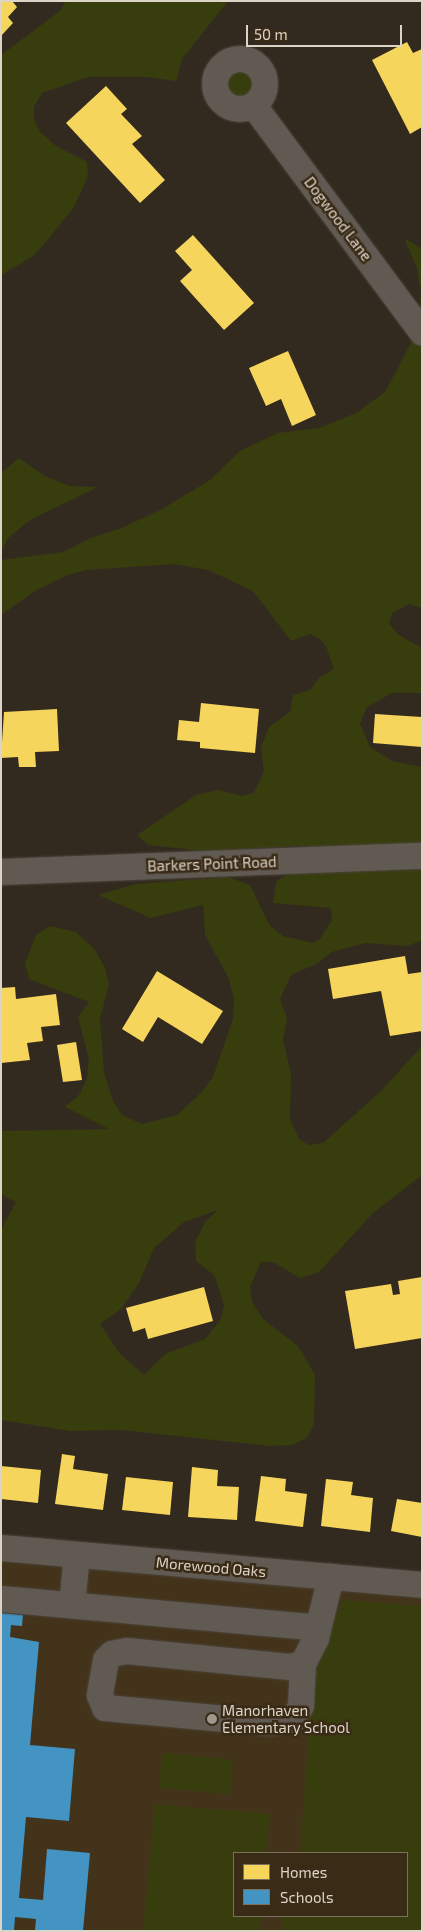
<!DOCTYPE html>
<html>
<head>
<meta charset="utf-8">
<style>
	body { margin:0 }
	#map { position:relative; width:423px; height:1932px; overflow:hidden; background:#322a1f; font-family:"Exo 2",sans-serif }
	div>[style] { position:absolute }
	.built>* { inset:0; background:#43331a }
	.green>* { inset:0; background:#383d0e }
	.round { border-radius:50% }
	.homes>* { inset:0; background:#f6d55c }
	.schools>* { inset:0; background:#4393c3 }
	.roads { filter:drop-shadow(0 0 1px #4c453c) drop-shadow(0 0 1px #4c453c) }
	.minor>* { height:26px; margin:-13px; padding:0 13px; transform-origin:13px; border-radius:13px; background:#605a52 }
	.minor>.ring { margin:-13px; padding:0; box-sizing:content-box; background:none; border:26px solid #605a52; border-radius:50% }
	.dots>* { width:14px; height:14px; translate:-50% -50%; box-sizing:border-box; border:2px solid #3a2b17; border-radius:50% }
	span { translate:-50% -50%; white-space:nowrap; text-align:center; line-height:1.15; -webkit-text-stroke:5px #3a2b17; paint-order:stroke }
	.street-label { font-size:15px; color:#ddd4c8 }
	.poi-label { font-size:15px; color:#ddd4c8 }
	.left { translate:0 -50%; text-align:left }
	.frame { position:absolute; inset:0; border:2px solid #ddd4c8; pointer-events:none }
	.legend { position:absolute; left:233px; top:1852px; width:175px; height:65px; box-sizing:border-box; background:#3a2b17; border:1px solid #7b6f5e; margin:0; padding:6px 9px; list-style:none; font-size:15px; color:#ddd4c8 }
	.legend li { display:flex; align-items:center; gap:10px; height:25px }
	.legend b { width:25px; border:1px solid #7b6f5e }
	.scale { position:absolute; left:246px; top:25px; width:156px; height:22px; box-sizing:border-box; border:2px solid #ddd4c8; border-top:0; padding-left:6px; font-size:15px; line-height:18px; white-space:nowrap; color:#ddd4c8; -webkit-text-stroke:4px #3a2b17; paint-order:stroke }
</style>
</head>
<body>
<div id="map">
	<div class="built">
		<div style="clip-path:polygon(evenodd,1px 1549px,422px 1585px,422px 1931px,1px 1931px,1px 1549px,234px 1853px,407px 1853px,407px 1916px,234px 1916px,234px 1853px)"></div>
	</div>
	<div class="green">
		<div style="clip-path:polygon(66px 1px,228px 1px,182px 59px,176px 81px,147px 77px,88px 77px,42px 93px,34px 107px,34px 119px,40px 132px,56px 146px,87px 162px,88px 176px,74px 207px,45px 243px,32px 257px,1px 275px,1px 55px,60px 11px)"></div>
		<div class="round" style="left:221px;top:65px;width:38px;height:38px"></div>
		<div style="clip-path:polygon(evenodd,404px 238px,422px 249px,422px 608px,409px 604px,392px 613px,389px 624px,399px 635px,422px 648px,422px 693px,392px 693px,367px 707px,360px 724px,370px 747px,392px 761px,422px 767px,422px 940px,408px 946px,365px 943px,332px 952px,316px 964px,291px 975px,280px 999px,287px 1018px,283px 1040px,291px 1073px,290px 1119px,299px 1139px,309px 1145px,323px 1143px,381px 1091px,422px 1046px,422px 1175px,372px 1214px,319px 1272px,300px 1278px,273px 1262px,261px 1262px,256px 1273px,250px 1287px,252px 1302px,263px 1319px,298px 1346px,315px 1375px,314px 1424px,307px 1438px,292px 1445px,270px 1446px,121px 1430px,70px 1431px,1px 1420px,1px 1230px,16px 1202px,1px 1194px,1px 1131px,109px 1129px,65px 1107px,79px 1095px,87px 1078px,89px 1060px,78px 1017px,89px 1002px,29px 979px,25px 963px,36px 935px,50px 926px,76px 932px,95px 950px,105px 968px,109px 985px,100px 1019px,104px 1072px,113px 1101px,122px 1115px,142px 1124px,177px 1115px,202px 1092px,213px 1077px,233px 1019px,234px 999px,228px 977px,205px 935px,203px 905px,151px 918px,98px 895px,136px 884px,228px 877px,250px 885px,270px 926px,283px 936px,313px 943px,320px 939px,332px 920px,331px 908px,273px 903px,276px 882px,290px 872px,339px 851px,299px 846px,203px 851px,148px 845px,137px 835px,196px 795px,218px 790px,242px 796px,254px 793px,264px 771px,261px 748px,269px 727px,290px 712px,293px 695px,310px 690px,319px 678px,334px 669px,326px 646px,319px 638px,310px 634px,291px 641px,253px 591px,208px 570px,174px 564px,86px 570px,65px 576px,35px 591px,1px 615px,1px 560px,63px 552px,91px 538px,122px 528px,164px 508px,210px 480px,240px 451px,278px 433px,319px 428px,356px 413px,385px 392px,418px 330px,421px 293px,417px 268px,404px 238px,218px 1210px,205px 1222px,195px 1242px,196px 1261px,214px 1275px,219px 1289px,224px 1306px,221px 1319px,205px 1339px,165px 1354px,144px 1375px,120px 1354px,100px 1324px,121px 1309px,139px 1283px,154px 1248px,184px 1222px,218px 1210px)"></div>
		<div style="clip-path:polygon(19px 458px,45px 476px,69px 486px,98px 487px,30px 520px,8px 538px,1px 553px,1px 473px)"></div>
		<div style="clip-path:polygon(343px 1600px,422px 1606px,422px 1931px,284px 1931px,280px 1916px,407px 1916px,407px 1853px,300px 1853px,313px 1670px)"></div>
		<div style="clip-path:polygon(162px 1753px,233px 1760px,230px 1794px,159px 1788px)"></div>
		<div style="clip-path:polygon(155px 1804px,270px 1814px,266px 1853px,234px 1853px,234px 1916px,261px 1916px,259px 1931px,143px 1931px)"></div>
	</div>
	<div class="homes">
		<div style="clip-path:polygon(1px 1px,12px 1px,17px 7px,8px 17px,13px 23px,1px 36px)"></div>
		<div style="clip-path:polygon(407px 42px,413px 53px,422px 49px,422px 127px,410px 134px,372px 60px)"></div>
		<div style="clip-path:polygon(106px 86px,127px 109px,121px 114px,142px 136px,132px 144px,165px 180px,140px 203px,66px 123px)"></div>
		<div style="clip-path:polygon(193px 235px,254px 303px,224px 330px,180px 281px,192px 270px,175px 251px)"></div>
		<div style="clip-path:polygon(288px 351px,316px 415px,292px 426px,281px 399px,266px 406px,249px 368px)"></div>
		<div style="clip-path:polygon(201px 703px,259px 709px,255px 753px,200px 748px,200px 742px,177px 740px,179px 720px,199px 722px)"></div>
		<div style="clip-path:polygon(57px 709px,59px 751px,35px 752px,36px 767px,19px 767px,18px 757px,1px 758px,4px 712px)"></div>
		<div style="clip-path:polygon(375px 714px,422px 717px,422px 747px,373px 743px)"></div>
		<div style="clip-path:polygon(405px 956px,408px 974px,422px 972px,422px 1031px,390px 1036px,381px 991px,333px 999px,328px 969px)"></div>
		<div style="clip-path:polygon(157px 971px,223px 1011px,202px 1044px,158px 1017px,143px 1042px,122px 1029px)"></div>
		<div style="clip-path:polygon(15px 987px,16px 999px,56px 994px,60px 1025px,41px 1027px,43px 1041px,27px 1043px,30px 1060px,1px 1063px,1px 988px)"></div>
		<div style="clip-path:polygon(76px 1042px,82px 1080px,63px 1082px,57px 1045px)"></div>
		<div style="clip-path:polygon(422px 1277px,422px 1338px,355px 1349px,345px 1291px,391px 1284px,393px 1295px,400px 1294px,398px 1281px)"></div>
		<div style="clip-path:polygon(204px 1287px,213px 1321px,148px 1339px,145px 1328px,133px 1332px,126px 1308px)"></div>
		<div style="clip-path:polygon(62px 1454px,75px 1456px,73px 1469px,108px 1474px,103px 1510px,55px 1504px)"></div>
		<div style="clip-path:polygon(1px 1466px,41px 1470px,38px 1503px,1px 1499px)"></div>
		<div style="clip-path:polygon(192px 1467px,218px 1470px,217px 1486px,239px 1487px,237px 1520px,188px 1517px)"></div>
		<div style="clip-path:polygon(261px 1476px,286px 1479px,285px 1491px,307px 1494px,303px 1527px,255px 1521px)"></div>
		<div style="clip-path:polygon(126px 1477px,173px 1482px,170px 1515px,122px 1510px)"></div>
		<div style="clip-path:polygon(326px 1479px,353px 1482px,351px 1495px,373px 1498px,370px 1532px,321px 1526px)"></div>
		<div style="clip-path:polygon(397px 1499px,422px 1503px,422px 1537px,391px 1531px)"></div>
	</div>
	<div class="schools">
		<div style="clip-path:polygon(1px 1613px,23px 1615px,22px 1626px,11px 1625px,10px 1637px,39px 1642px,30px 1745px,75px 1749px,69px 1821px,26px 1817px,19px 1898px,43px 1900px,47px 1849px,90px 1853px,83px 1931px,35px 1931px,36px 1919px,15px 1917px,14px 1931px,1px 1931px)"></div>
	</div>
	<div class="roads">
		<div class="minor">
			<div class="ring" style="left:215px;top:59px;width:24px;height:24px"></div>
			<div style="left:254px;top:106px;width:282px;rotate:53.4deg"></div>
			<div style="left:1px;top:872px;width:421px;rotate:-2.2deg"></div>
			<div style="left:1px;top:1548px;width:423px;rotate:5deg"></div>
			<div style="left:1px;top:1599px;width:318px;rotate:5.2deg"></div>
			<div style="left:72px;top:1605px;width:50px;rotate:-84.3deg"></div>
			<div style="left:303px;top:1664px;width:13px;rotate:167deg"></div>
			<div style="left:290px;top:1667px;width:164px;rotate:-174.4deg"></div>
			<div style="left:127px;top:1651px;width:15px;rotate:169deg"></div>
			<div style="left:112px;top:1654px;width:8px;rotate:135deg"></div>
			<div style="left:106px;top:1660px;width:36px;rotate:100deg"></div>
			<div style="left:100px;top:1695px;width:14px;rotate:69deg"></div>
			<div style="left:105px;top:1708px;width:165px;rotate:5.2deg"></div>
			<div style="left:269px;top:1723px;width:25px;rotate:-9deg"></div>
			<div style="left:294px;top:1719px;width:15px;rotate:-62deg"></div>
			<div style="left:301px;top:1706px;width:42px;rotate:-87.3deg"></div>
			<div style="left:303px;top:1664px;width:29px;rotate:-63deg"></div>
			<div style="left:316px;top:1638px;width:63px;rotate:-76.2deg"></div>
		</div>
	</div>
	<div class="dots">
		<div style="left:212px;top:1719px;background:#a1988d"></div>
	</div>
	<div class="street-label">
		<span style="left:338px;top:219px;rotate:53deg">Dogwood Lane</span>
		<span style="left:212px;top:864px;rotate:-2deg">Barkers Point Road</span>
		<span style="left:211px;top:1567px;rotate:5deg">Morewood Oaks</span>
	</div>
	<div class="poi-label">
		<span class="left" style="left:222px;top:1719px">Manorhaven<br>Elementary School</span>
	</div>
	<div class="frame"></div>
	<ul class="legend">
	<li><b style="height:14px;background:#f6d55c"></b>Homes</li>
	<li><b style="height:14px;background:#4393c3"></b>Schools</li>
	</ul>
	<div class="scale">50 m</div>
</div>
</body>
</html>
